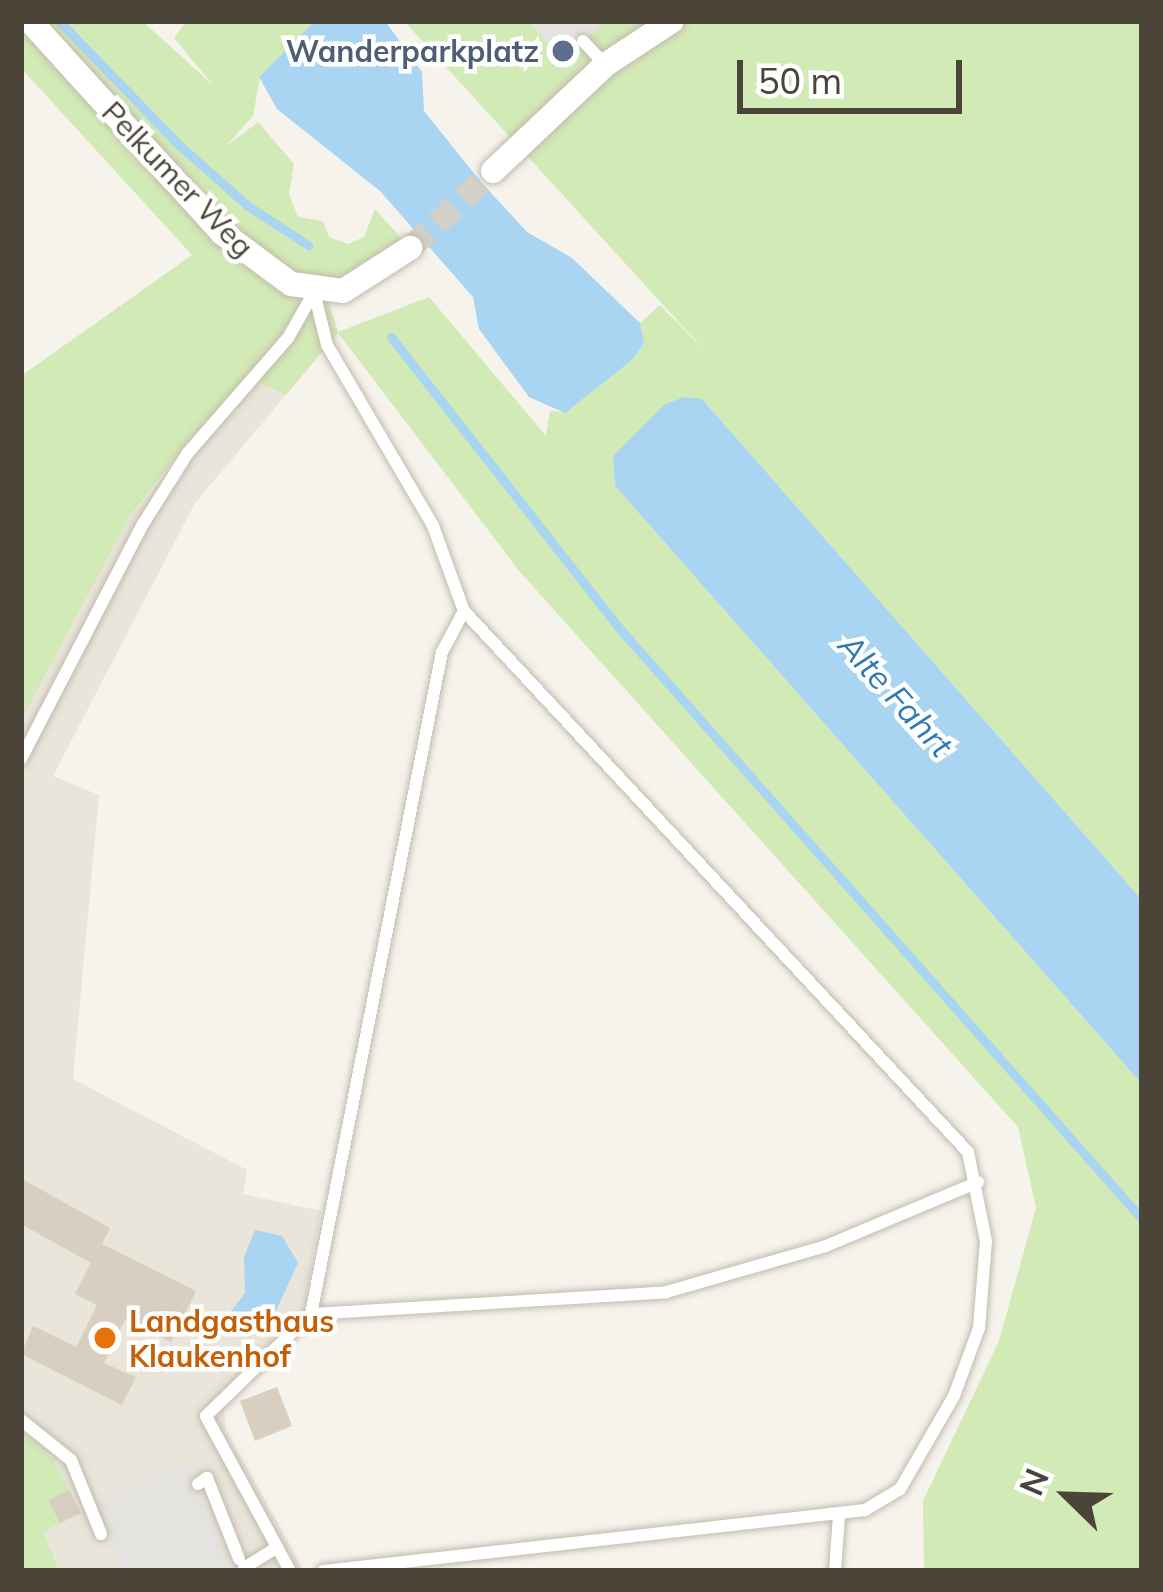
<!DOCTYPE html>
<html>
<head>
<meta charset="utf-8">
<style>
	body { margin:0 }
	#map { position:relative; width:1163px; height:1592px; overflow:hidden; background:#f6f3ec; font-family:Mulish,sans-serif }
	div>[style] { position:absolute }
	.residential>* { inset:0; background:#eae5da }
	.green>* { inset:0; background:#d2eab5 }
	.parking>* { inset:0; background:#e5e3e0 }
	.water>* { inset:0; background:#a9d4f2 }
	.stream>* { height:9px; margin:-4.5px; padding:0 4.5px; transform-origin:4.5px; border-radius:4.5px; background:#a9d4f2 }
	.building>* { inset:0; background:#d8cfc1 }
	.minor-tunnel>* { height:24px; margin-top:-12px; transform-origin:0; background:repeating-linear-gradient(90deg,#d4d0c8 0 24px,transparent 0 36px) }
	.roads { filter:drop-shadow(0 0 3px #c2bbae) drop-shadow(0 0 3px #c2bbae) }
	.service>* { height:12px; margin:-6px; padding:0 6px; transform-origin:6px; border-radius:6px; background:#fff }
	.minor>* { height:24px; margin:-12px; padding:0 12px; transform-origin:12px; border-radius:12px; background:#fff }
	.dots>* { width:33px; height:33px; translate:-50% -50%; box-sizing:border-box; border:6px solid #fff; border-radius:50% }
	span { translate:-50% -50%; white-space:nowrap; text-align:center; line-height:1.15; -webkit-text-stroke:9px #fff; paint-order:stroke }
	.service-label { font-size:30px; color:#4e5e75; font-weight:700 }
	.right { translate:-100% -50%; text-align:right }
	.street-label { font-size:30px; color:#4b4439 }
	.food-label { font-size:30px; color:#c56008; font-weight:700 }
	.left { translate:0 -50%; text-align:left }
	.water-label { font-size:33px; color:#2e7ab2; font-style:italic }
	.frame { position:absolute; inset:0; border:24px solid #4b4439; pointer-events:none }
	.north { position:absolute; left:1007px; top:1436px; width:120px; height:120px; -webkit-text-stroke:9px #fff; paint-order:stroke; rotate:293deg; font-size:33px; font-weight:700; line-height:48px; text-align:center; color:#4b4439 }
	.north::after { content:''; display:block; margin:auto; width:42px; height:54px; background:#4b4439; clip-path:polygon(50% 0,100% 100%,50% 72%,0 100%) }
	.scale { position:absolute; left:737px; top:60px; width:225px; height:54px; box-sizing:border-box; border:6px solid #4b4439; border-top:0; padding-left:15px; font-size:36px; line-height:42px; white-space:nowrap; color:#4b4439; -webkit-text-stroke:9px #fff; paint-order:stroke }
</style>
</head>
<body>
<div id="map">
	<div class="residential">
		<div style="clip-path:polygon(246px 377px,286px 395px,195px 503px,53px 776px,99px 795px,73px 1079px,247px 1170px,243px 1194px,321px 1211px,304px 1310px,224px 1410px,226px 1430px,304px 1571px,21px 1571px,21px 721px,130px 516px)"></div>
	</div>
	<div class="green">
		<div style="clip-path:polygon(21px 21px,182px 191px,327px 296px,338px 332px,429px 297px,546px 436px,550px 411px,565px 412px,632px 360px,644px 343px,640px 323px,660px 305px,708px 354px,404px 21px,1142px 21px,1142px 900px,702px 399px,613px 456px,615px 486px,1142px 1084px,1142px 1571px,924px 1571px,923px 1501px,999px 1341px,1036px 1208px,1018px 1127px,520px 572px,338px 333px,286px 395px,246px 377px,185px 446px,130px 516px,21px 721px,21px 376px,192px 255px,21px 68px)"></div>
		<div style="clip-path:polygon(32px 21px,142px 21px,213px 85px,174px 38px,187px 21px,315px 21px,260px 77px,253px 116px,225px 147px,258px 122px,294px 164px,289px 194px,298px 217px,323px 221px,329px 237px,348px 244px,364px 237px,375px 209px,410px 248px,342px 289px,264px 263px)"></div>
		<div style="clip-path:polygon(21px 1431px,53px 1460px,81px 1513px,43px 1532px,59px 1571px,21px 1571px)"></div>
	</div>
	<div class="parking">
		<div style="clip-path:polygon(528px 21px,606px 21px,563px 61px)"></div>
		<div style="clip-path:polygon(187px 1460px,230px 1571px,124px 1571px,94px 1506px)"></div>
	</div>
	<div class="water">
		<div style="clip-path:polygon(315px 21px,385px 21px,422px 72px,424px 111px,481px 182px,527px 232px,572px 258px,640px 323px,644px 343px,632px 360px,565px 413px,529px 397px,479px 329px,473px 297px,380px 191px,277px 109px,259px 77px)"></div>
		<div style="clip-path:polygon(684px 397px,702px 399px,1142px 900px,1142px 1084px,615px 486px,613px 456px,664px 405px)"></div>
		<div style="clip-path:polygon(255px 1230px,282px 1236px,298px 1263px,273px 1317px,238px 1336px,225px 1319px,245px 1293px,244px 1257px)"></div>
	</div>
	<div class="stream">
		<div style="left:59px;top:21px;width:171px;rotate:45.9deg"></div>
		<div style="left:178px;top:144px;width:94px;rotate:41.5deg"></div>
		<div style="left:248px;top:206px;width:72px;rotate:33deg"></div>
		<div style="left:391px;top:337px;width:371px;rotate:51.9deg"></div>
		<div style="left:620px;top:629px;width:788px;rotate:48.5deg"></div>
	</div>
	<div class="building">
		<div style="clip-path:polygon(24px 1180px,110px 1228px,102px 1244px,196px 1291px,171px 1342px,125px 1320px,104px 1363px,136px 1377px,122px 1405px,21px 1354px,33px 1326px,76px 1347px,97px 1305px,75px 1294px,91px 1263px,21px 1224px)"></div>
		<div style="clip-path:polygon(277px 1387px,292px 1426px,255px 1441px,240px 1401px)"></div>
		<div style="clip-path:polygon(69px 1490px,81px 1513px,60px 1523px,48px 1500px)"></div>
	</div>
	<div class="minor-tunnel">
		<div style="left:410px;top:248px;width:113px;rotate:-42.9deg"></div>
	</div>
	<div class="roads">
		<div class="service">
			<div style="left:583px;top:41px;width:33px;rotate:47deg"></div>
			<div style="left:314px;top:292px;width:55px;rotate:76.2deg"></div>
			<div style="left:327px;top:345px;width:210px;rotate:59.6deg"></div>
			<div style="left:433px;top:526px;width:90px;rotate:70deg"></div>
			<div style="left:464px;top:611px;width:739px;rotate:47.03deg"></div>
			<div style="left:968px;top:1152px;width:91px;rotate:78.6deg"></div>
			<div style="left:986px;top:1241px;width:87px;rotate:94.6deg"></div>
			<div style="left:979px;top:1328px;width:72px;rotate:110.2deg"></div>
			<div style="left:954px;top:1396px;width:108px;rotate:120.1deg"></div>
			<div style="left:900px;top:1489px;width:41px;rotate:149deg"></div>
			<div style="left:865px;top:1510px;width:545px;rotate:173.58deg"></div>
			<div style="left:21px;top:759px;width:265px;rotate:-62.6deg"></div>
			<div style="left:143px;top:524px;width:83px;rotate:-57.8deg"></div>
			<div style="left:187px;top:454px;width:154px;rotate:-49deg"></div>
			<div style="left:288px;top:338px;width:53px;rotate:-60.5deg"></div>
			<div style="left:311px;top:1314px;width:675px;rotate:-78.81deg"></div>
			<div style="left:442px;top:652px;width:47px;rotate:-61.8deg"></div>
			<div style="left:21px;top:1420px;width:64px;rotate:38.7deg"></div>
			<div style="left:71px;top:1460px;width:80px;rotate:67.9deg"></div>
			<div style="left:198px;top:1484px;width:11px;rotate:-34deg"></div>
			<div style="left:207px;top:1478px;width:87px;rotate:68.4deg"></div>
			<div style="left:244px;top:1568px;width:34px;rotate:-32deg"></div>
			<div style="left:290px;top:1571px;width:176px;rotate:-118.5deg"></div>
			<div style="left:206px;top:1416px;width:146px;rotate:-44.2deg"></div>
			<div style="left:311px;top:1314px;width:356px;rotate:-3.5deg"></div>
			<div style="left:666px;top:1292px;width:166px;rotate:-16deg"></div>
			<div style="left:826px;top:1246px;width:165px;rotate:-22.8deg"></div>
			<div style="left:835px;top:1571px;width:56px;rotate:-85.9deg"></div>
		</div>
		<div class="minor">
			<div style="left:30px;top:21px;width:285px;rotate:47.8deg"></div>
			<div style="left:221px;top:232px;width:87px;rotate:36.6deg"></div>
			<div style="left:291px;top:284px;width:52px;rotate:7.7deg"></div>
			<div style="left:343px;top:291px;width:80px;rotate:-32.7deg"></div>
			<div style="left:493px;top:171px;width:154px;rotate:-43.4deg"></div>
			<div style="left:605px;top:65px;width:80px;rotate:-33.3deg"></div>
		</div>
	</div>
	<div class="dots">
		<div style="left:563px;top:51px;background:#5c6f8a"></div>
		<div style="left:105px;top:1338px;background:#e8710a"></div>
	</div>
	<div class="service-label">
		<span class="right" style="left:539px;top:51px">Wanderparkplatz</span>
	</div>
	<div class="street-label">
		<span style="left:178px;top:179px;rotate:46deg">Pelkumer Weg</span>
	</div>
	<div class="food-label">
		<span class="left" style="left:129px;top:1338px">Landgasthaus<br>Klaukenhof</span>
	</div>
	<div class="water-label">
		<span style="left:896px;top:695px;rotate:48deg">Alte Fahrt</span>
	</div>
	<div class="frame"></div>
	<div class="north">N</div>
	<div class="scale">50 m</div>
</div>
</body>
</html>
